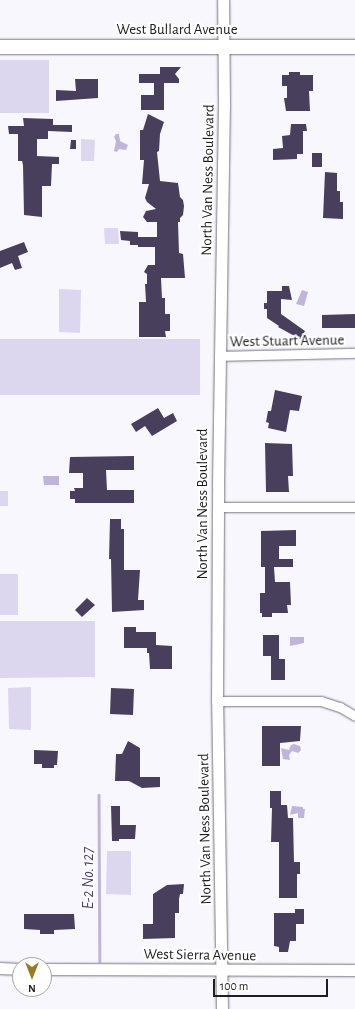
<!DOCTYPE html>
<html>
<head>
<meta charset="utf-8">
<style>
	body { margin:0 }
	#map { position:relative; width:355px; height:1009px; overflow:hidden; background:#f9f7fe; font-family:"Alegreya Sans",sans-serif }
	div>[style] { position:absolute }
	.green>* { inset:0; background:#ddd6ef }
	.water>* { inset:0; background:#bfb5d8 }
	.stream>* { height:2.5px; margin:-1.25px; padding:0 1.25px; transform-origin:1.25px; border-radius:1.25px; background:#bfb5d8 }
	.building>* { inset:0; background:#483f5c }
	.roads { filter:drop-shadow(0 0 1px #74717c) drop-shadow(0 0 1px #74717c) }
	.minor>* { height:9px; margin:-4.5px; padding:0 4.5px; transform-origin:4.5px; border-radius:4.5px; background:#fff }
	.tertiary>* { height:11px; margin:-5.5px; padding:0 5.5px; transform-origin:5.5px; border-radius:5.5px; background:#fff }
	.primary>* { height:14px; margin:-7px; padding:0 7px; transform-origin:7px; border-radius:7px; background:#fff }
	span { translate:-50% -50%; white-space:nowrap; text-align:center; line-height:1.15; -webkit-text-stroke:4px #fff; paint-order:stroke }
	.street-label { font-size:15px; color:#1e1d21 }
	.water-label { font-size:16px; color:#4e3e6d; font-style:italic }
	.north { position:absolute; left:12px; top:957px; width:40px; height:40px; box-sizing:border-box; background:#fff; border:1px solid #a5a5a6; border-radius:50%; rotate:180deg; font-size:11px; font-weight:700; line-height:16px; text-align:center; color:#1e1d21 }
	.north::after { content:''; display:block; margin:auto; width:14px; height:18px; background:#997b24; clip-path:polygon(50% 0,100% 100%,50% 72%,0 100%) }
	.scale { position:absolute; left:213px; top:979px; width:115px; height:18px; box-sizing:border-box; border:2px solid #1e1d21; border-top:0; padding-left:5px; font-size:12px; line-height:14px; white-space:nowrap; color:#1e1d21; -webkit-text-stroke:3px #fff; paint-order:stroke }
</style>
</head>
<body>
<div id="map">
	<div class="green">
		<div style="clip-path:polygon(0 60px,49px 60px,49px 113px,0 113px)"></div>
		<div style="clip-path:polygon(81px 139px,95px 140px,94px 161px,81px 161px)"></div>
		<div style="clip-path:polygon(104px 228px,118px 228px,119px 244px,105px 244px)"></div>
		<div style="clip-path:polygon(59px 289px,81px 290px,80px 333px,59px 332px)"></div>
		<div style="clip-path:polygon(0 339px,200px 339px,200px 395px,0 395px)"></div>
		<div style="clip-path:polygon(0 491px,8px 491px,8px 506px,0 506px)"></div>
		<div style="clip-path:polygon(0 574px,18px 574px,18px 615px,0 615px)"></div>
		<div style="clip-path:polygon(0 621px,95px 621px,95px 677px,0 678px)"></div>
		<div style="clip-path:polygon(31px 687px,31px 730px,9px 729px,8px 688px)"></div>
		<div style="clip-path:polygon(107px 851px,131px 851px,131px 895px,106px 894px)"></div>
	</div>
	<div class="water">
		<div style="clip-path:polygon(116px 134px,119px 134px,120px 141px,128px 145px,126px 150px,119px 149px,117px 152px,114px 151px,116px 141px,114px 137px)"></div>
		<div style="clip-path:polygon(302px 290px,308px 292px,304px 306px,296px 304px)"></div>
		<div style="clip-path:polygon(43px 476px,59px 476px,59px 485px,44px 485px)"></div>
		<div style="clip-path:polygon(290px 637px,304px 637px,304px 643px,290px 646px)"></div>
		<div style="clip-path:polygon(294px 744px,300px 746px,301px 750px,298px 753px,292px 751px,289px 755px,290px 760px,283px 759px,281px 748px,289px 750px,291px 745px)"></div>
		<div style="clip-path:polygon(292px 806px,303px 807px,303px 809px,305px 809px,304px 818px,298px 818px,298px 813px,290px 815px)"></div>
	</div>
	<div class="stream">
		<div style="left:99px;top:795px;width:166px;rotate:89.7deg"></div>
	</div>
	<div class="building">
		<div style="clip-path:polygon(160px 67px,181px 67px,175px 74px,179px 79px,179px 83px,164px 83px,164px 110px,141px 110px,141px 95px,154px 95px,154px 83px,139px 83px,139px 74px,160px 74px)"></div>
		<div style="clip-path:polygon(289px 72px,300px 72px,300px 75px,313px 75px,313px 91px,309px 91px,310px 111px,286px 111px,284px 98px,287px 98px,287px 86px,282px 86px,282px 75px,289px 75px)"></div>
		<div style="clip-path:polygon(75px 79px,98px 79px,98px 98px,56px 101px,56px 90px,76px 91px)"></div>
		<div style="clip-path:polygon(148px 114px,164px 122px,160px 134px,159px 151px,157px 152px,160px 181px,178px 183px,180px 197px,183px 200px,184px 206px,183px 215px,180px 218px,180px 222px,178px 222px,179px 253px,183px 254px,185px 278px,161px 278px,162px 298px,165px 298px,165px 314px,170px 314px,170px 331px,165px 331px,166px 337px,139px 337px,139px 302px,146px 302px,145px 284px,147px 284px,147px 274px,144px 272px,148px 265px,155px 265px,155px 247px,138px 247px,138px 245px,130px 245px,130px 241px,121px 240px,120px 231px,138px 232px,138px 237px,157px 237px,157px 222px,147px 222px,143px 217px,146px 211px,156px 209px,147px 202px,145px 198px,149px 184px,142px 184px,144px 160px,140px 160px,140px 130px,143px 130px)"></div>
		<div style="clip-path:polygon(23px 118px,53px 119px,53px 125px,72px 125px,72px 132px,48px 131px,48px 139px,37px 139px,37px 156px,59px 157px,59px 164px,52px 164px,51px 186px,42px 186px,42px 217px,24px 215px,23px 165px,22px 161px,18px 161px,18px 134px,9px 134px,8px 126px,24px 126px)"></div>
		<div style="clip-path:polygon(291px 124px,306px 124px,307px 131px,303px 131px,303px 154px,297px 154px,297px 159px,273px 160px,273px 149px,283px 148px,282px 136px,290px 135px)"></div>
		<div style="clip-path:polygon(71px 140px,76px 140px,76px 149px,70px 149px)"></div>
		<div style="clip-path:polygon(312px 153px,322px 153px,322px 167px,312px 167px)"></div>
		<div style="clip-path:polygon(325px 172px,337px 173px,337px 191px,340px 191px,340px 202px,343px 202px,343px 219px,323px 218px)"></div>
		<div style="clip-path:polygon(24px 242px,28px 252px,18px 256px,22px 268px,15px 270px,12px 263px,0 268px,0 251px)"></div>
		<div style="clip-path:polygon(282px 286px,289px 286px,292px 300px,281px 299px,281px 314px,305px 331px,300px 339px,278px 327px,279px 326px,267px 318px,267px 309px,264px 309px,264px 303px,267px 303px,267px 291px,282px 291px)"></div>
		<div style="clip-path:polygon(355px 314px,355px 328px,322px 328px,322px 315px)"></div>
		<div style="clip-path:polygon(275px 390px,302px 396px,299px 411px,290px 410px,286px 432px,268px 428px,269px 423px,266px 422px,268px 411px,271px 411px)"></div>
		<div style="clip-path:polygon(158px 408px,164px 418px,173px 413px,177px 421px,152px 436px,145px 426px,136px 432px,131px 424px)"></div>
		<div style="clip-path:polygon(265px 443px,292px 444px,293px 476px,288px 476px,289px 492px,266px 492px)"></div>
		<div style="clip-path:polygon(134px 456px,134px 470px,106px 470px,107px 490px,134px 490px,134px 503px,75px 503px,75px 499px,70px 499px,70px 491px,75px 491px,74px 488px,83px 488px,83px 473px,69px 473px,70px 457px)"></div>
		<div style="clip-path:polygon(110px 519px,121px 519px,121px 529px,124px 529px,124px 570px,140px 570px,138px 600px,144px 600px,144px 610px,112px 612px,111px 559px,109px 559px)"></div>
		<div style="clip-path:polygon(296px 530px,296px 546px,279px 546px,279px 559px,293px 559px,293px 567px,274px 567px,275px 582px,290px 582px,291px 605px,287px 605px,288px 613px,272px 613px,272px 617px,262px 617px,262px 613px,260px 613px,260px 593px,265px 593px,265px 567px,261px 567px,261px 531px)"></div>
		<div style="clip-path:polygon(87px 598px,95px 605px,82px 617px,75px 610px)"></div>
		<div style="clip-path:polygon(124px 627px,136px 627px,136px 632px,156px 632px,156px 645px,172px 646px,172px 669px,150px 669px,149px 653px,147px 653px,147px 648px,124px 648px)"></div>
		<div style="clip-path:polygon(263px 635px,279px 635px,279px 659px,285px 659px,285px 680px,271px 680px,271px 656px,263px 656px)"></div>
		<div style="clip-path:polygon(111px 688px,134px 689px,133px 715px,110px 714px)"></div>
		<div style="clip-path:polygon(262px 726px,301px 726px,300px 741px,280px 743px,280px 766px,262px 766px)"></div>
		<div style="clip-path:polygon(128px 741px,140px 748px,140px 777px,160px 777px,160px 787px,142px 788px,129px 781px,115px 781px,116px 754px,122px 754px)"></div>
		<div style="clip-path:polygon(34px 750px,58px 751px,57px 765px,54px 765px,54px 768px,42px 768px,42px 764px,34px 764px)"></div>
		<div style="clip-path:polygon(270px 791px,281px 791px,281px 805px,287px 805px,288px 818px,293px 818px,294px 862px,300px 862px,300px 874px,297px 874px,297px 898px,279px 898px,279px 842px,271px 842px,272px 808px,270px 808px)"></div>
		<div style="clip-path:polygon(111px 806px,120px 806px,120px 825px,136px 825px,135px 839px,119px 839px,119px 841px,112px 841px)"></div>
		<div style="clip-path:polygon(184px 884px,183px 894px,180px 894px,179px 899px,179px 913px,175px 913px,175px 938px,143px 939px,143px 924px,153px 924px,153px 894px,167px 885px)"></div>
		<div style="clip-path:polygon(295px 909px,304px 909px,304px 924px,296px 924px,296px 941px,290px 941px,288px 952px,279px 952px,279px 947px,274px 946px,274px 913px,295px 913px)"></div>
		<div style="clip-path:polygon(24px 914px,74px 914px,75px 929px,54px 930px,54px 934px,40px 934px,40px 930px,24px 929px)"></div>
	</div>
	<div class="roads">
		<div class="minor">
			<div style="left:219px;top:356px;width:136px;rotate:-1.3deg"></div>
			<div style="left:218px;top:507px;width:137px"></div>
			<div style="left:217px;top:701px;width:104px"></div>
			<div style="left:321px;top:701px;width:20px;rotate:18deg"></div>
			<div style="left:340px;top:707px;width:17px;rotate:31deg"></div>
		</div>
		<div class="tertiary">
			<div style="left:0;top:968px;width:20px;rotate:3deg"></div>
			<div style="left:44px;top:969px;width:311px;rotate:0.2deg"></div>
			<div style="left:222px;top:1009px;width:308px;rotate:-90.9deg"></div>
			<div style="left:217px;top:701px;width:216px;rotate:-89.7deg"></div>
			<div style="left:218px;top:485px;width:379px;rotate:-89.1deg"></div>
			<div style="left:224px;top:106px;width:106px;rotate:-90.5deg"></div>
		</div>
		<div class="primary">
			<div style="left:0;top:47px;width:355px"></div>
		</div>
	</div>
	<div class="street-label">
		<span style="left:177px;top:30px">West Bullard Avenue</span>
		<span style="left:208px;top:180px;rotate:-89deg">North Van Ness Boulevard</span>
		<span style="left:287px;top:341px;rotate:-1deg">West Stuart Avenue</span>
		<span style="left:203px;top:504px;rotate:-90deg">North Van Ness Boulevard</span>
		<span style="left:205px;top:829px;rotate:-91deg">North Van Ness Boulevard</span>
		<span style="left:200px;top:955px;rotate:1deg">West Sierra Avenue</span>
	</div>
	<div class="water-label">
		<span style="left:88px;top:878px;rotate:-90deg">E-2 No. 127</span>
	</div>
	<div class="north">N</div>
	<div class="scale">100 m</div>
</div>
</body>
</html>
